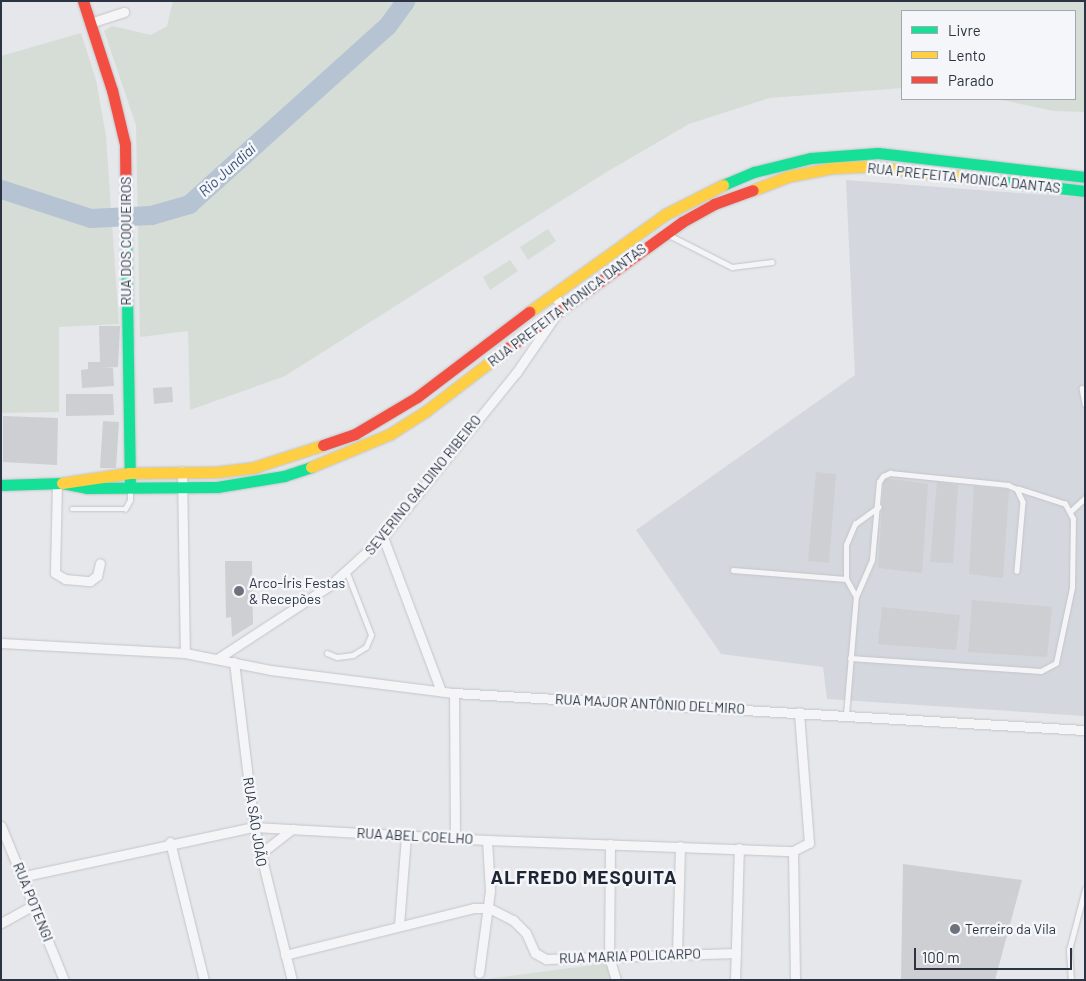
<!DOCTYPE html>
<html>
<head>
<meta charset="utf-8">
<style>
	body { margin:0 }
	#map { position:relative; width:1086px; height:981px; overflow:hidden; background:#e5e7ea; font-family:Barlow,sans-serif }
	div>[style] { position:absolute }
	.built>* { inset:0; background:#d4d7dd }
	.green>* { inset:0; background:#d6ddd6 }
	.river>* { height:19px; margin:-9.5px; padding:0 9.5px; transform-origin:9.5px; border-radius:9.5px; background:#b5c3d3 }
	.building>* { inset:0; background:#cdcfd2 }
	.roads { filter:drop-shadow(0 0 1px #c3c5c8) drop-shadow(0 0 1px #c3c5c8) }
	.lane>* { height:4.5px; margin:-2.25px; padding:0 2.25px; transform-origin:2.25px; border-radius:2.25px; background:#f5f5f7 }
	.street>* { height:9px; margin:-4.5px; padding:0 4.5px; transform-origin:4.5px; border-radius:4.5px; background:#f5f5f7 }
	.fast>* { height:11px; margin:-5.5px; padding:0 5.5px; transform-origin:5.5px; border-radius:5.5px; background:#16e098 }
	.slow>* { height:11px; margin:-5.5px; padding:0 5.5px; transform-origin:5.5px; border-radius:5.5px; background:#ffcf43 }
	.jam>* { height:11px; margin:-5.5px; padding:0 5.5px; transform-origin:5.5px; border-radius:5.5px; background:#f24e42 }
	.dots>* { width:14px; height:14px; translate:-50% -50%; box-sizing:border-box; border:2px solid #f4f6f9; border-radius:50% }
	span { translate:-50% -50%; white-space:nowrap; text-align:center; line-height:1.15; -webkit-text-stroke:5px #f4f6f9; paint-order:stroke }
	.street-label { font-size:14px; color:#2c3443 }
	.poi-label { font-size:14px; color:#2c3443 }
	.left { translate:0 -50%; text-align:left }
	.water-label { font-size:15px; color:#385276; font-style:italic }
	.district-label { font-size:19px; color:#1e2534; font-weight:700; letter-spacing:1px }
	.frame { position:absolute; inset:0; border:2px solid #2c3443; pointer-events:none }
	.legend { position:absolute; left:901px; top:10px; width:175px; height:90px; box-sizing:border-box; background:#f4f6f9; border:1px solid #a4a8b0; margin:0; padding:6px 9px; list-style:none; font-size:15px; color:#2c3443 }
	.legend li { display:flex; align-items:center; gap:10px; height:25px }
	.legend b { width:25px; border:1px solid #a4a8b0 }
	.scale { position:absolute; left:914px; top:948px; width:158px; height:22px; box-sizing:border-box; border:2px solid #2c3443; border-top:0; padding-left:6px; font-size:15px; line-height:18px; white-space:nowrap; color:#2c3443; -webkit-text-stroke:4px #f4f6f9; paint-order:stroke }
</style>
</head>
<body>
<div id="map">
	<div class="built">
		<div style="clip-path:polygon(846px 180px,1085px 198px,1085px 716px,827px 699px,823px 667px,721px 654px,636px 530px,855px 375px)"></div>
	</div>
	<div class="green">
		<div style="clip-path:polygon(173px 1px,1085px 1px,1085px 112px,1054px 111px,997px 99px,1075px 99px,1075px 11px,902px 11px,902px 88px,769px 98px,689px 124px,605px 173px,285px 376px,190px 410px,188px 331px,140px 337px,136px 125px,104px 31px,112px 26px,151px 35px,167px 26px)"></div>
		<div style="clip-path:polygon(81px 33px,96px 80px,106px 136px,119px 324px,59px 327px,59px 412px,1px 413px,1px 56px)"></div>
		<div style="clip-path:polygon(548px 229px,556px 241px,528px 260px,520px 247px)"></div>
		<div style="clip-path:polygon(510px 260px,518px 271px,490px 290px,483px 277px)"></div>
		<div style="clip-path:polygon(608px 963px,613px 980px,479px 980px)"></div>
	</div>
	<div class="river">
		<div style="left:1px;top:189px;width:94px;rotate:18deg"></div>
		<div style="left:90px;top:218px;width:61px;rotate:-2.8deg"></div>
		<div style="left:151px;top:215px;width:40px;rotate:-16deg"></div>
		<div style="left:189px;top:204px;width:266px;rotate:-42deg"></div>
		<div style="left:387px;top:26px;width:31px;rotate:-54deg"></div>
	</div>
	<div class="building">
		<div style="clip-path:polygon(99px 326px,120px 326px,118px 367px,102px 368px,113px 368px,114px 386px,82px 388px,81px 370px,88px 369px,88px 362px,100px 362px)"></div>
		<div style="clip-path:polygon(172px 387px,173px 402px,154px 404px,153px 388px)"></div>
		<div style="clip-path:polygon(66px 394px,113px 394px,114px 415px,66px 416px)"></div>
		<div style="clip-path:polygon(3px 416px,58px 418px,57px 465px,3px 462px)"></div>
		<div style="clip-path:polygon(103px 421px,119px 422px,116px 468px,100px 468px)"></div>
		<div style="clip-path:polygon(816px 472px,836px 474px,829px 563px,808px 561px)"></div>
		<div style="clip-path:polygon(884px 478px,928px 484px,922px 573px,878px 568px)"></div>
		<div style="clip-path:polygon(937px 482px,958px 485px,953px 563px,930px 562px)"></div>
		<div style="clip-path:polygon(974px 486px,1009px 490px,1003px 578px,969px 574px)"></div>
		<div style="clip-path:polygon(225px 561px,252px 561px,253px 624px,232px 637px,231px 617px,226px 618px)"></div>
		<div style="clip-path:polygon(972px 600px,1052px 607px,1047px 657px,968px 652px)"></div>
		<div style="clip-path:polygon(882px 607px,960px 615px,956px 650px,878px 644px)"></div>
		<div style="clip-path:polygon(903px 864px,1022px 880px,995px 980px,901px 980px)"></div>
	</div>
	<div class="roads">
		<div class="lane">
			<div style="left:667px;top:234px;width:73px;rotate:26.9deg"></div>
			<div style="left:732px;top:267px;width:40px;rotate:-7.1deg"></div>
			<div style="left:1082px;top:388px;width:16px;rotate:79deg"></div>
			<div style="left:72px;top:509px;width:53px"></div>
			<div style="left:125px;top:509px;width:10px;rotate:-61deg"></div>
			<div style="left:130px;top:500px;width:12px;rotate:-90deg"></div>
			<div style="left:1071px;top:511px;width:19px;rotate:-43deg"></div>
			<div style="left:733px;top:570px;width:113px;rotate:4.6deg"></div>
			<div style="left:856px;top:597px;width:21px;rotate:-119deg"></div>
			<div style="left:846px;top:579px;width:34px;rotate:-90deg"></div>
			<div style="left:846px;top:545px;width:23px;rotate:-67deg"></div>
			<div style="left:855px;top:524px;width:29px;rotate:-36deg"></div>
			<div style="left:327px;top:653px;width:11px;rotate:22deg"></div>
			<div style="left:337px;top:657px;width:16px;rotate:-7deg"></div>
			<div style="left:353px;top:655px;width:15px;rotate:-32deg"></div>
			<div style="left:366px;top:647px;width:13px;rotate:-67deg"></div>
			<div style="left:371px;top:635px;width:66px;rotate:-111.2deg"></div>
			<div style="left:850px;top:658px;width:191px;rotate:3.9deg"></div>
			<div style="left:1041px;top:671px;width:17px;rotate:-28deg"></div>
			<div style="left:1056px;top:663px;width:77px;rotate:-78deg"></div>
			<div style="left:1072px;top:588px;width:69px;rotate:-89.2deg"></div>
			<div style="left:1073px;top:519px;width:17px;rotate:-118deg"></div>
			<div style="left:1065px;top:504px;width:49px;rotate:-162.3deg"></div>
			<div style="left:846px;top:715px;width:118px;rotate:-85.2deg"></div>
			<div style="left:856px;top:597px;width:40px;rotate:-66.6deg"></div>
			<div style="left:872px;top:560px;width:78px;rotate:-84.9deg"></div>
			<div style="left:879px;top:482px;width:7px;rotate:-56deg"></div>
			<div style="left:883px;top:476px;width:8px;rotate:-23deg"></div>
			<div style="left:890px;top:473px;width:119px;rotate:5.8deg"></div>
			<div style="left:1008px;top:485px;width:10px;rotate:24deg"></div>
			<div style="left:1017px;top:489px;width:14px;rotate:65deg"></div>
			<div style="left:1023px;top:502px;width:69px;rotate:95deg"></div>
			<div style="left:1071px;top:980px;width:30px;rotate:-94deg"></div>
			<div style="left:1069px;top:950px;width:63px;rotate:-75.3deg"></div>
		</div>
		<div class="street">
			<div style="left:90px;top:23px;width:36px;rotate:-18deg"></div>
			<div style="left:182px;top:471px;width:182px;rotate:89.1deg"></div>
			<div style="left:57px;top:483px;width:90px;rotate:91.3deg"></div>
			<div style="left:55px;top:573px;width:12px;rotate:31deg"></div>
			<div style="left:65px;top:579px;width:25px;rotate:5deg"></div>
			<div style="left:90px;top:581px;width:9px;rotate:-36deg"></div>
			<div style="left:97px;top:576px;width:13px;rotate:-77deg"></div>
			<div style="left:383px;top:537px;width:165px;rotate:69.4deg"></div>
			<div style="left:1px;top:643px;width:184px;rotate:3.1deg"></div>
			<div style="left:185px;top:653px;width:88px;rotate:11.2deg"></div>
			<div style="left:271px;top:670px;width:184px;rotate:7.2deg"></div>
			<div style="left:454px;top:693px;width:632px;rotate:3.36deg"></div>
			<div style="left:217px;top:659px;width:134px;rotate:-33.1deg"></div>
			<div style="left:329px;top:586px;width:73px;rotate:-42.2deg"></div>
			<div style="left:383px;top:537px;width:211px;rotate:-51deg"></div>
			<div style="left:516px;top:373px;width:81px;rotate:-55.5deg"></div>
			<div style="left:562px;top:306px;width:15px;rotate:-127deg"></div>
			<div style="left:234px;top:662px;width:166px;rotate:83.1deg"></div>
			<div style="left:254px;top:827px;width:158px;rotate:76.1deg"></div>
			<div style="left:454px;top:693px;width:145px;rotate:89.6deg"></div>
			<div style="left:1px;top:826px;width:166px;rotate:67.8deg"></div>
			<div style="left:170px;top:842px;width:142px;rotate:76.2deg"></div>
			<div style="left:610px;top:844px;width:113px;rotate:90.5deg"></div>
			<div style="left:609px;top:957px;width:24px;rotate:73deg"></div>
			<div style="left:793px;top:851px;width:129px;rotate:89.1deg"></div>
			<div style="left:260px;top:854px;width:41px;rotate:-38deg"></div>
			<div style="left:25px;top:876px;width:234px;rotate:-12.1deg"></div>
			<div style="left:254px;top:827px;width:233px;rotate:3.2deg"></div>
			<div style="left:487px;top:840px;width:306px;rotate:2.1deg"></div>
			<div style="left:793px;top:851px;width:18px;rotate:-27deg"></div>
			<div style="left:809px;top:843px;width:131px;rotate:-94.4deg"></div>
			<div style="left:1px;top:923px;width:38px;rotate:-29deg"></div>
			<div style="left:399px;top:925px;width:89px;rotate:-85.5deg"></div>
			<div style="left:677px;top:954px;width:108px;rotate:-88.4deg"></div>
			<div style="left:285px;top:955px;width:195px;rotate:-14deg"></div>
			<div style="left:474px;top:908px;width:15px"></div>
			<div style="left:489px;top:908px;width:27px;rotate:27deg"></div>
			<div style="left:513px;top:920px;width:18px;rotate:45deg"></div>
			<div style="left:526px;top:933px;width:22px;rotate:66deg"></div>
			<div style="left:535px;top:953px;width:13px;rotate:29deg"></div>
			<div style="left:546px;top:959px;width:190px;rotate:-1.8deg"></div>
			<div style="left:479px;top:973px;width:83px;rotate:-82.4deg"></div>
			<div style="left:490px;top:891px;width:51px;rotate:-93.4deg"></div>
			<div style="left:735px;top:980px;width:132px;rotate:-88.3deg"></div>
		</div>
		<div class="fast">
			<div style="left:962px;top:177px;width:124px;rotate:6.5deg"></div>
			<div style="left:723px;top:185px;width:34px;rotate:-23deg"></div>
			<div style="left:754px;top:172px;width:59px;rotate:-13.8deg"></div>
			<div style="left:811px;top:158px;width:67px;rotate:-4.3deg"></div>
			<div style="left:878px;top:153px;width:208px;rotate:6.6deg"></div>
			<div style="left:126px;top:232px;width:249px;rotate:89.1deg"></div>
			<div style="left:1px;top:485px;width:61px;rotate:-1.9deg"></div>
			<div style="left:62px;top:483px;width:25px;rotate:11deg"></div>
			<div style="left:87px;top:488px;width:130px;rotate:-0.4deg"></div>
			<div style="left:217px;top:487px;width:68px;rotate:-9.3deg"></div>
			<div style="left:284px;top:476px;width:28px;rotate:-18deg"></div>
		</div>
		<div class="slow">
			<div style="left:753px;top:190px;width:40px;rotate:-21deg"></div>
			<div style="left:790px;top:176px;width:43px;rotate:-10.8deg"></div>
			<div style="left:832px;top:168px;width:34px;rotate:-3deg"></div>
			<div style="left:866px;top:166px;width:97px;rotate:6.5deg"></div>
			<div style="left:529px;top:312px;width:168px;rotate:-35.6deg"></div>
			<div style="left:666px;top:214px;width:64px;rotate:-27deg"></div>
			<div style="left:311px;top:467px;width:86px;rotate:-22.7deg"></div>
			<div style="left:390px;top:434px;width:43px;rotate:-32.6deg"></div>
			<div style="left:426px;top:411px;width:103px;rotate:-37.5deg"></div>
			<div style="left:62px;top:483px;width:68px;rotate:-8.5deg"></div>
			<div style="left:129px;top:473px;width:88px;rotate:-0.7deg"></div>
			<div style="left:217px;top:472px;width:38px;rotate:-7deg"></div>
			<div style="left:255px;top:467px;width:71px;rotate:-17.9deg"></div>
		</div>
		<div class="jam">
			<div style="left:83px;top:1px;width:94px;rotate:72deg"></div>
			<div style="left:112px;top:90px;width:56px;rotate:76.5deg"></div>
			<div style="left:125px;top:144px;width:88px;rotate:89.3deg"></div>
			<div style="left:508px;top:348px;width:215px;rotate:-35.9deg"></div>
			<div style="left:682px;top:222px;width:37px;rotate:-29deg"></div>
			<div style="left:714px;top:204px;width:41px;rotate:-19.7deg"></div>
			<div style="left:323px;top:445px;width:34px;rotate:-19deg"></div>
			<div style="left:355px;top:434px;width:72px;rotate:-30.8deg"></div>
			<div style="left:417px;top:397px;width:141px;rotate:-37.2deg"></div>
		</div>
	</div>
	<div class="dots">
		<div style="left:239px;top:591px;background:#6d737d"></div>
		<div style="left:955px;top:929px;background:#6d737d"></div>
	</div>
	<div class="street-label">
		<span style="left:964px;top:178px;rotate:6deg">RUA PREFEITA MONICA DANTAS</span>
		<span style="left:126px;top:241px;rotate:-90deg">RUA DOS COQUEIROS</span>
		<span style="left:567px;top:305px;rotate:-37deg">RUA PREFEITA MONICA DANTAS</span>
		<span style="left:423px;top:485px;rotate:-51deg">SEVERINO GALDINO RIBEIRO</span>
		<span style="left:650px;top:704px;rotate:3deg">RUA MAJOR ANTÔNIO DELMIRO</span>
		<span style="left:255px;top:822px;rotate:81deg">RUA SÃO JOÃO</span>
		<span style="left:415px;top:836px;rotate:3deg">RUA ABEL COELHO</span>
		<span style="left:33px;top:902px;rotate:68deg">RUA POTENGI</span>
		<span style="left:630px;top:956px;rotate:-2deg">RUA MARIA POLICARPO</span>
	</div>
	<div class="poi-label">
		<span class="left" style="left:249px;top:591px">Arco-Íris Festas<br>&amp; Recepões</span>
		<span class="left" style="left:965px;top:929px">Terreiro da Vila</span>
	</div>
	<div class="water-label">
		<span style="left:227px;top:170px;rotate:-42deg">Rio Jundiaí</span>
	</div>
	<div class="district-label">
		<span style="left:584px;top:877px">ALFREDO MESQUITA</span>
	</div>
	<div class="frame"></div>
	<ul class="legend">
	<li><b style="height:6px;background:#16e098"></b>Livre</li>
	<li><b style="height:6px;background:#ffcf43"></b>Lento</li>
	<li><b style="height:6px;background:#f24e42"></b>Parado</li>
	</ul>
	<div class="scale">100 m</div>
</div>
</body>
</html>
